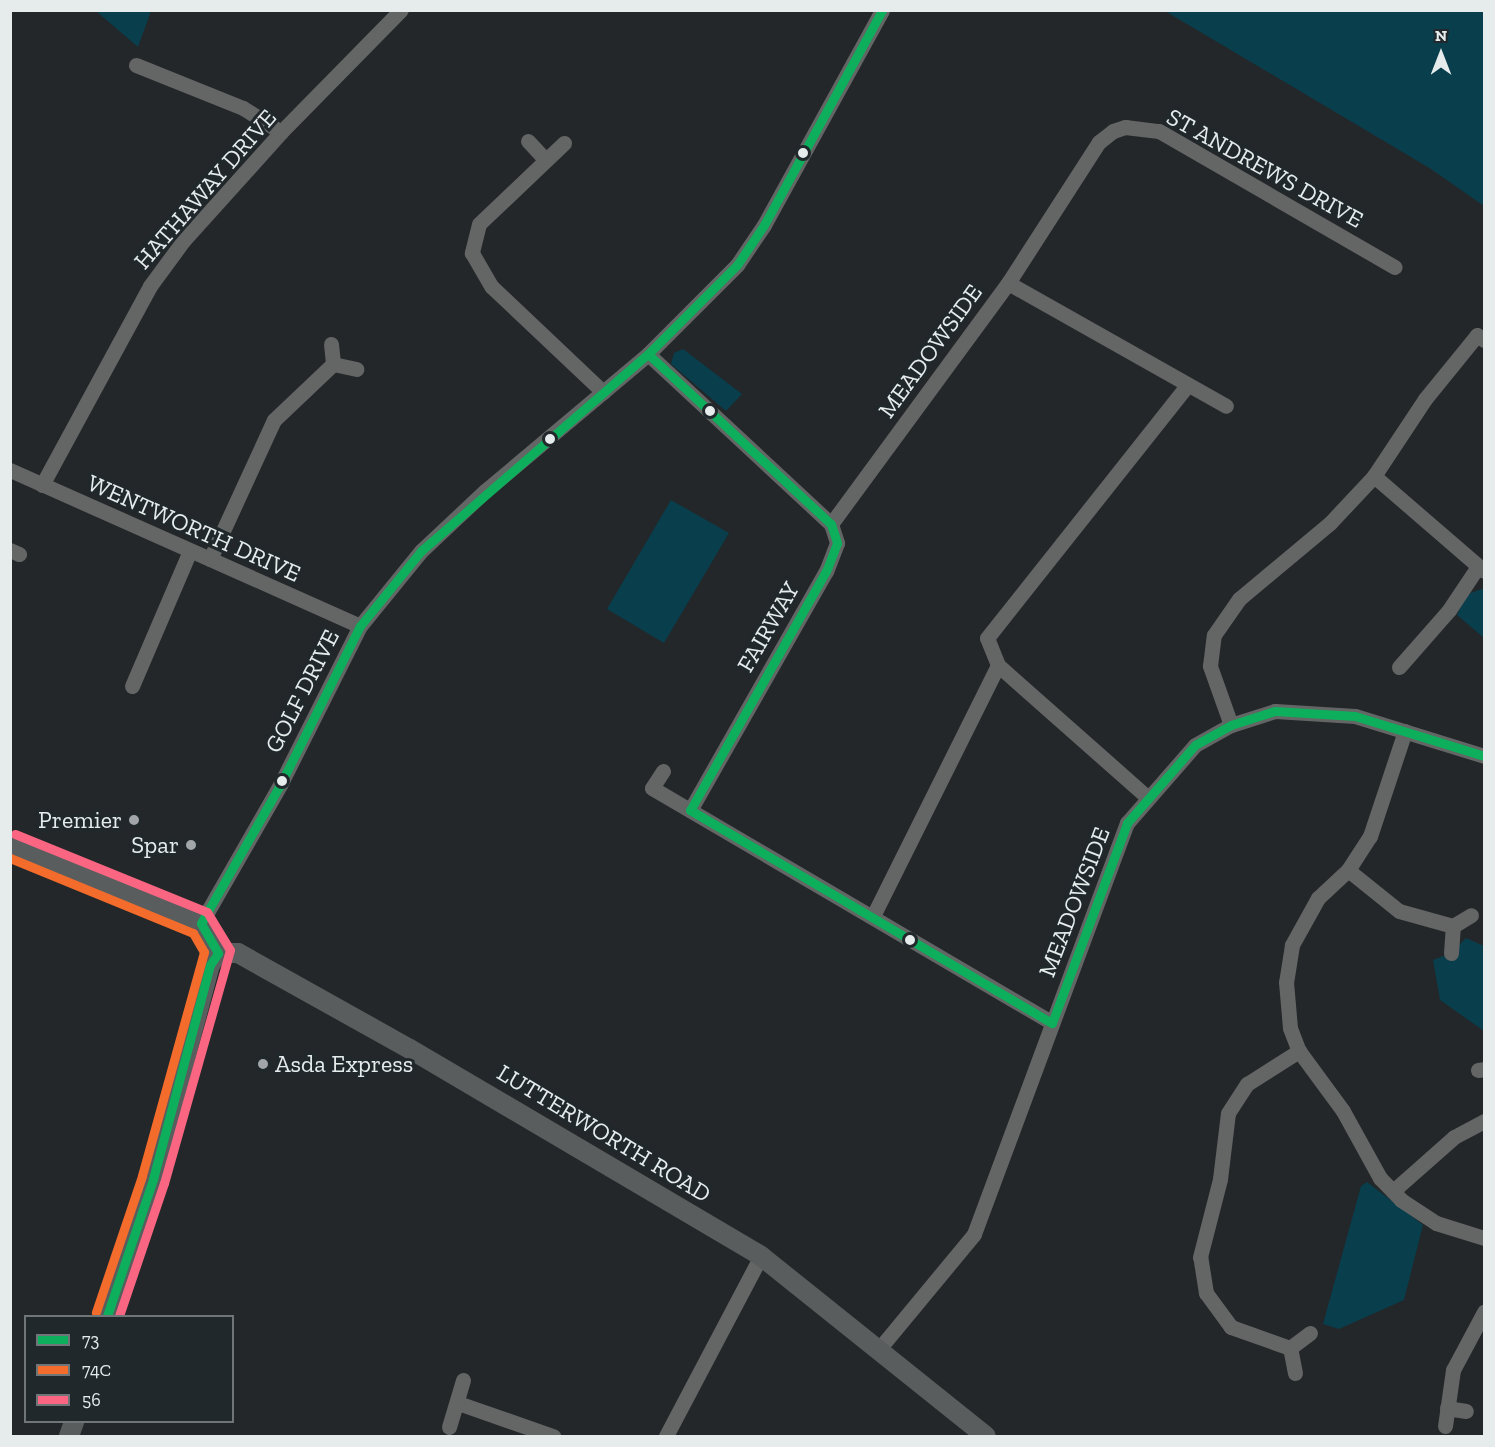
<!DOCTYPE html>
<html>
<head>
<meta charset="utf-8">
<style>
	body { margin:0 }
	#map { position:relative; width:1495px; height:1447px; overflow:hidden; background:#232729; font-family:"Zilla Slab",serif }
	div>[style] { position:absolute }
	.green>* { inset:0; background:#093e4d }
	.minor>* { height:15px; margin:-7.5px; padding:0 7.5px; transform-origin:7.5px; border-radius:7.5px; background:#646565 }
	.major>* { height:20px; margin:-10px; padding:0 10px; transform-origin:10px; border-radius:10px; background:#595d5e }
	.bus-1>* { height:9px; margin:-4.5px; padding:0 4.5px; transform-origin:4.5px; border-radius:4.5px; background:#0daf5c }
	.bus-2>* { height:9px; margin:-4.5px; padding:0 4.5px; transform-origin:4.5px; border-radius:4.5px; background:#f36c2b }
	.bus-3>* { height:9px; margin:-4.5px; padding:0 4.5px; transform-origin:4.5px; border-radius:4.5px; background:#fa6682 }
	.dots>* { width:16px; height:16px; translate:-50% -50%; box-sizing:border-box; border:3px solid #21282b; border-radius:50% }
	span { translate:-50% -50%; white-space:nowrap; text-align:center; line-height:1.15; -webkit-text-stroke:6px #21282b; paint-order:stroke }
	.street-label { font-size:24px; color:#e6ebec }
	.poi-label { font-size:24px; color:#e6ebec }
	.right { translate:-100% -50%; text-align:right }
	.left { translate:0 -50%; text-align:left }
	.frame { position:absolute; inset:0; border:12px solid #e6ebec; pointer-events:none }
	.legend { position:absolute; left:24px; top:1315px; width:210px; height:108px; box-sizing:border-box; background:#21282b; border:2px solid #707678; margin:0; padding:8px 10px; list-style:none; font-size:18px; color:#e6ebec }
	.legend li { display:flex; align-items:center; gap:12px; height:30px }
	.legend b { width:30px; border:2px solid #707678 }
	.north { position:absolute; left:1411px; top:24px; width:60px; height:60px; -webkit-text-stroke:4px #21282b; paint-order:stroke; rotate:0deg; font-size:16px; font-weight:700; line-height:24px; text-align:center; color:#e6ebec }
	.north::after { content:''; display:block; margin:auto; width:21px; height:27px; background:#e6ebec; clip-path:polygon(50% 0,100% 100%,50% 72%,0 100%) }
</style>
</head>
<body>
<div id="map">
	<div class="green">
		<div style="clip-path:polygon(96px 11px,151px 11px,138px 47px)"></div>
		<div style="clip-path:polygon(1165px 11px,1484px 11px,1484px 206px,1431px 169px)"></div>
		<div style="clip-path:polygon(683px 349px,742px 394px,726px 411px,671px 364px,674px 353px)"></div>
		<div style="clip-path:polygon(671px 500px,729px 533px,664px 643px,607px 609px)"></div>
		<div style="clip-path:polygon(1484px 588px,1484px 638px,1457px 615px,1466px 595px)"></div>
		<div style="clip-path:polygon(1466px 938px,1484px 946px,1484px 1031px,1440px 1000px,1433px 960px,1451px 953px)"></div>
		<div style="clip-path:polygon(1367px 1182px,1423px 1225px,1404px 1300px,1339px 1329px,1323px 1324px,1361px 1186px)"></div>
	</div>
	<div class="minor">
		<div style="left:136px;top:65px;width:115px;rotate:21.9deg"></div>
		<div style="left:243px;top:108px;width:45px;rotate:32.3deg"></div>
		<div style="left:528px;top:141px;width:26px;rotate:47deg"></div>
		<div style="left:564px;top:143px;width:117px;rotate:136.4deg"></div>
		<div style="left:479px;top:224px;width:30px;rotate:104deg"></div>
		<div style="left:472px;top:253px;width:39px;rotate:60deg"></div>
		<div style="left:492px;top:287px;width:153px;rotate:43.4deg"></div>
		<div style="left:1008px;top:283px;width:250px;rotate:29.4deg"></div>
		<div style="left:331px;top:344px;width:20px;rotate:84deg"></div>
		<div style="left:333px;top:364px;width:24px;rotate:12deg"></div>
		<div style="left:648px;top:354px;width:250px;rotate:42.9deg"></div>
		<div style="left:831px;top:524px;width:20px;rotate:72deg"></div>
		<div style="left:837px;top:543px;width:30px;rotate:111deg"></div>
		<div style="left:826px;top:571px;width:275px;rotate:119.6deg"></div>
		<div style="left:10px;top:470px;width:383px;rotate:24deg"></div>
		<div style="left:1374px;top:476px;width:145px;rotate:40.8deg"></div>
		<div style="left:42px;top:485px;width:226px;rotate:-61.5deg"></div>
		<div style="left:150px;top:286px;width:56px;rotate:-53.7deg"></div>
		<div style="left:183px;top:241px;width:147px;rotate:-48deg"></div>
		<div style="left:281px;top:132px;width:171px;rotate:-45.5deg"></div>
		<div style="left:831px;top:524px;width:299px;rotate:-53.7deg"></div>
		<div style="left:1008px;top:283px;width:168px;rotate:-57.2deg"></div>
		<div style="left:1099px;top:142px;width:18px;rotate:-38deg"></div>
		<div style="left:1113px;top:131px;width:13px;rotate:-18deg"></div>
		<div style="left:1125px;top:127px;width:34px;rotate:7deg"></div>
		<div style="left:1159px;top:131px;width:272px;rotate:30deg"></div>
		<div style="left:10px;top:550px;width:10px;rotate:24deg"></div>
		<div style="left:210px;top:559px;width:153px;rotate:-65.3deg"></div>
		<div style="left:274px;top:420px;width:81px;rotate:-43.5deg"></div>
		<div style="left:1399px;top:667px;width:76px;rotate:-48.7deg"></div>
		<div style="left:1449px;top:610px;width:50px;rotate:-56.3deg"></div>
		<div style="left:132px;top:686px;width:147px;rotate:-66.8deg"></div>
		<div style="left:1231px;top:725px;width:63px;rotate:-109.6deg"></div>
		<div style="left:1210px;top:666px;width:31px;rotate:-83deg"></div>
		<div style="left:1214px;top:635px;width:44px;rotate:-55.2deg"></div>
		<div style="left:1239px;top:599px;width:119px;rotate:-39.9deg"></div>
		<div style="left:1330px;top:523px;width:64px;rotate:-46.9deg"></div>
		<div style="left:1374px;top:476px;width:92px;rotate:-56.5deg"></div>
		<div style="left:1425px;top:399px;width:82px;rotate:-50.9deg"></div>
		<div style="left:1477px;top:335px;width:9px;rotate:36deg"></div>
		<div style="left:1405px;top:731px;width:111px;rotate:108.4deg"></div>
		<div style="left:1370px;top:836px;width:40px;rotate:122.9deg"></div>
		<div style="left:1348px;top:870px;width:41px;rotate:137deg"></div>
		<div style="left:1318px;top:898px;width:54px;rotate:119deg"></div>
		<div style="left:1292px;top:945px;width:37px;rotate:99deg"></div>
		<div style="left:1286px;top:982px;width:46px;rotate:85deg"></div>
		<div style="left:1290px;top:1028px;width:25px;rotate:69deg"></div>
		<div style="left:1299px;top:1051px;width:74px;rotate:53.7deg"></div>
		<div style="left:1343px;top:1111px;width:77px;rotate:61.1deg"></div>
		<div style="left:1380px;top:1178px;width:30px;rotate:46deg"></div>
		<div style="left:1401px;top:1200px;width:42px;rotate:33.3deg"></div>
		<div style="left:1436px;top:1223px;width:50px;rotate:17.4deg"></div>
		<div style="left:663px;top:771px;width:20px;rotate:123deg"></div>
		<div style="left:652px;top:788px;width:464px;rotate:30.4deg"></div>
		<div style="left:1147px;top:797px;width:199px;rotate:-138.5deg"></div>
		<div style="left:998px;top:665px;width:29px;rotate:-112deg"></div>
		<div style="left:987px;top:638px;width:320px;rotate:-51.6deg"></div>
		<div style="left:1348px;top:870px;width:65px;rotate:38.8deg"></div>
		<div style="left:1399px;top:911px;width:56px;rotate:15.5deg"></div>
		<div style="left:873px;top:916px;width:280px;rotate:-63.5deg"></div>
		<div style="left:201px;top:923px;width:159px;rotate:-60.2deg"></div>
		<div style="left:280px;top:785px;width:178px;rotate:-63.3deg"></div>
		<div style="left:360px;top:626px;width:97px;rotate:-50.9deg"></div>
		<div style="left:421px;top:551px;width:88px;rotate:-43.2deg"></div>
		<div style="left:485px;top:491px;width:213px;rotate:-40deg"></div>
		<div style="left:648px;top:354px;width:126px;rotate:-45deg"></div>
		<div style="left:737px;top:265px;width:48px;rotate:-56deg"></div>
		<div style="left:764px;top:225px;width:245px;rotate:-61.2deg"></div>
		<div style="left:1451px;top:953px;width:27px;rotate:-86deg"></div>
		<div style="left:1453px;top:926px;width:21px;rotate:-31deg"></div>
		<div style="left:1478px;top:1070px;width:6px;rotate:-9deg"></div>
		<div style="left:1393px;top:1191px;width:81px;rotate:-41.5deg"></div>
		<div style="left:1454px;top:1137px;width:34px;rotate:-28deg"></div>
		<div style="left:1290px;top:1348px;width:63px;rotate:-160.4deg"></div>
		<div style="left:1231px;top:1327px;width:42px;rotate:-126.3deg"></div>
		<div style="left:1206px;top:1293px;width:36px;rotate:-99deg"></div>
		<div style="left:1200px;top:1257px;width:81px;rotate:-75.6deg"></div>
		<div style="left:1220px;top:1179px;width:66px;rotate:-83.1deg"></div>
		<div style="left:1228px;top:1113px;width:35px;rotate:-57deg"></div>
		<div style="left:1247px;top:1084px;width:62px;rotate:-32.4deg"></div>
		<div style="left:879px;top:1349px;width:149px;rotate:-50.4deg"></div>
		<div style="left:974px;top:1234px;width:439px;rotate:-69.6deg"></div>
		<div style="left:1127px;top:823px;width:103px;rotate:-48.9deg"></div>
		<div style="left:1195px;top:745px;width:41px;rotate:-29.1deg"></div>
		<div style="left:1231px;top:725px;width:46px;rotate:-17.7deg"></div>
		<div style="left:1275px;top:711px;width:80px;rotate:3.6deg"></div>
		<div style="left:1355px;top:716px;width:135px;rotate:17.2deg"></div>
		<div style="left:1295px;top:1373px;width:25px;rotate:-101deg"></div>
		<div style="left:1290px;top:1348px;width:25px;rotate:-37deg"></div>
		<div style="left:458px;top:1403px;width:101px;rotate:19.2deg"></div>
		<div style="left:1447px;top:1408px;width:19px;rotate:9deg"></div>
		<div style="left:1445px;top:1426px;width:57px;rotate:-81.9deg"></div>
		<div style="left:1453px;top:1370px;width:66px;rotate:-61.9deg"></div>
		<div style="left:449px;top:1427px;width:49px;rotate:-73.4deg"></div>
		<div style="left:666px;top:1436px;width:204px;rotate:-62.2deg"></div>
	</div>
	<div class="major">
		<div style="left:10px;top:845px;width:206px;rotate:22.2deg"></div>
		<div style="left:201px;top:923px;width:34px;rotate:60deg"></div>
		<div style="left:218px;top:953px;width:20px"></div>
		<div style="left:238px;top:953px;width:197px;rotate:29.2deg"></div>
		<div style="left:410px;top:1049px;width:407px;rotate:30.5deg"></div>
		<div style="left:761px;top:1256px;width:288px;rotate:38.7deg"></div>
		<div style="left:107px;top:1316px;width:145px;rotate:-71.4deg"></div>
		<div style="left:153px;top:1179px;width:221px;rotate:-75.1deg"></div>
		<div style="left:210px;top:965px;width:14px;rotate:-56deg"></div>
		<div style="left:69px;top:1436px;width:15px;rotate:-70deg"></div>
	</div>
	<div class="bus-1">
		<div style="left:648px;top:354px;width:250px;rotate:42.9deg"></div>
		<div style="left:831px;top:524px;width:20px;rotate:72deg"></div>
		<div style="left:837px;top:543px;width:30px;rotate:111deg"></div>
		<div style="left:826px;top:571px;width:275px;rotate:119.6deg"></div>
		<div style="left:690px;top:810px;width:420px;rotate:30.5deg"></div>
		<div style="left:1052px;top:1023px;width:214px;rotate:-69.4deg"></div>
		<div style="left:1127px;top:823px;width:103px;rotate:-48.9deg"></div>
		<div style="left:1195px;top:745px;width:41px;rotate:-29.1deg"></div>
		<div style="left:1231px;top:725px;width:46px;rotate:-17.7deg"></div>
		<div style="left:1275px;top:711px;width:80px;rotate:3.6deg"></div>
		<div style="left:1355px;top:716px;width:135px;rotate:17.2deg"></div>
		<div style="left:107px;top:1316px;width:145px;rotate:-71.4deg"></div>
		<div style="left:153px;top:1179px;width:221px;rotate:-75.1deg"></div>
		<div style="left:210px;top:965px;width:14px;rotate:-56deg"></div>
		<div style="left:218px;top:953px;width:34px;rotate:-120deg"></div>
		<div style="left:201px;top:923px;width:159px;rotate:-60.2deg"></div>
		<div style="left:280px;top:785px;width:178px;rotate:-63.3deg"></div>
		<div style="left:360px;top:626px;width:97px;rotate:-50.9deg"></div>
		<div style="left:421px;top:551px;width:301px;rotate:-41deg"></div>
		<div style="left:648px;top:354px;width:126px;rotate:-45deg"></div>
		<div style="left:737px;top:265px;width:48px;rotate:-56deg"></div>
		<div style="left:764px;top:225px;width:245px;rotate:-61.2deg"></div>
	</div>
	<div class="bus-2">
		<div style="left:10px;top:858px;width:198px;rotate:22.3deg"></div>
		<div style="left:193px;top:933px;width:22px;rotate:60deg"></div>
		<div style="left:204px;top:952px;width:232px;rotate:105.5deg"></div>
		<div style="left:142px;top:1176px;width:144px;rotate:108.7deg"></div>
	</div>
	<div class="bus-3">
		<div style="left:15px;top:834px;width:207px;rotate:22.1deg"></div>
		<div style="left:207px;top:912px;width:44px;rotate:58.8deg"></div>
		<div style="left:230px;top:950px;width:242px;rotate:105.8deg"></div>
		<div style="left:164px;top:1183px;width:140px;rotate:108.7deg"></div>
	</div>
	<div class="dots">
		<div style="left:803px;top:153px;background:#e6ebec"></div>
		<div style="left:710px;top:411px;background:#e6ebec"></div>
		<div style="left:550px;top:439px;background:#e6ebec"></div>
		<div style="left:282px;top:781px;background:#e6ebec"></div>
		<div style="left:134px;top:820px;background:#a2a6a8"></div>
		<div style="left:191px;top:845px;background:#a2a6a8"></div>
		<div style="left:910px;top:940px;background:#e6ebec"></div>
		<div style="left:263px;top:1064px;background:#a2a6a8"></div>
	</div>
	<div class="street-label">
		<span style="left:1265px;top:168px;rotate:29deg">ST ANDREWS DRIVE</span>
		<span style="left:205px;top:189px;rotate:-49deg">HATHAWAY DRIVE</span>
		<span style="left:930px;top:351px;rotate:-54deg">MEADOWSIDE</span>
		<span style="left:194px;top:528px;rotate:24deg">WENTWORTH DRIVE</span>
		<span style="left:768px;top:627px;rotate:-60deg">FAIRWAY</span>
		<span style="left:302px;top:691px;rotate:-63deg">GOLF DRIVE</span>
		<span style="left:1074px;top:902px;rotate:-69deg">MEADOWSIDE</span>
		<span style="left:604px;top:1133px;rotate:31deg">LUTTERWORTH ROAD</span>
	</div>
	<div class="poi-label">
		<span class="right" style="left:122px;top:820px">Premier</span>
		<span class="right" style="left:179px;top:845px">Spar</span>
		<span class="left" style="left:275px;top:1064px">Asda Express</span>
	</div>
	<div class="frame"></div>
	<ul class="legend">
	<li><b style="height:8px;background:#0daf5c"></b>73</li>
	<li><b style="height:8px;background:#f36c2b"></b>74C</li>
	<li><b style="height:8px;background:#fa6682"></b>56</li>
	</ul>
	<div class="north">N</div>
</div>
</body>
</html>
